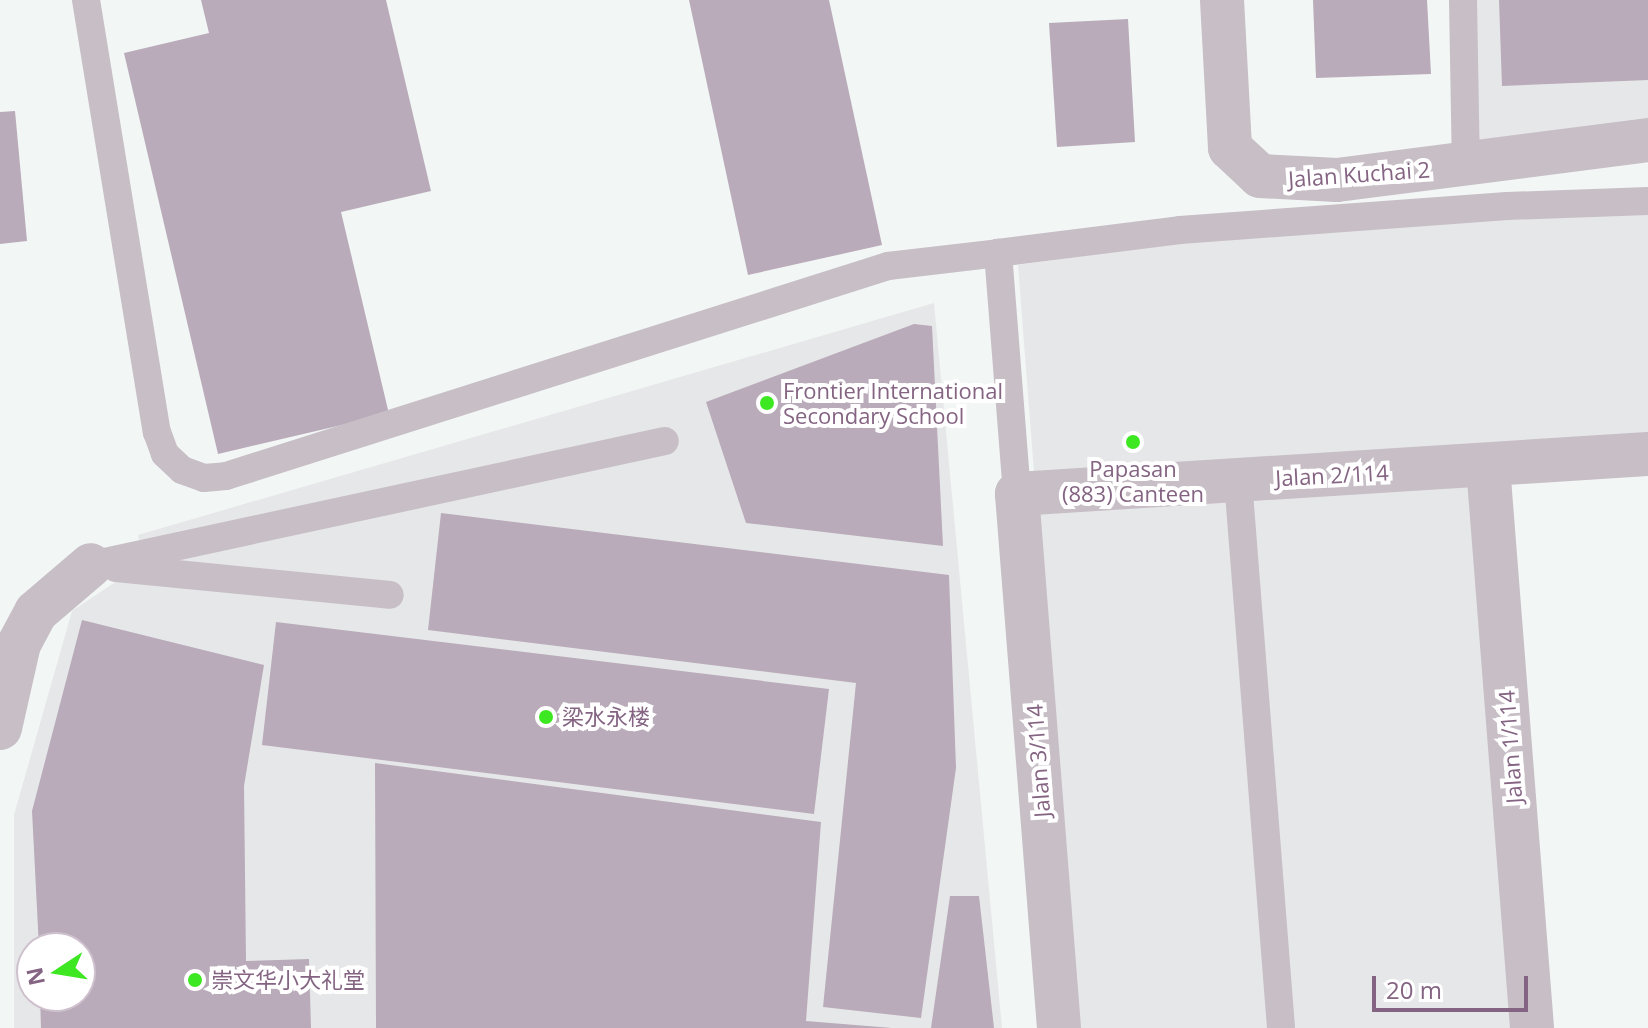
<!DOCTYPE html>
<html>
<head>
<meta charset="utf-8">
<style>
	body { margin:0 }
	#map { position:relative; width:1648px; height:1028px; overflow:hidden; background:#f2f6f5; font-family:"Open Sans","Noto Sans SC",sans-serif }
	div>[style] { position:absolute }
	.built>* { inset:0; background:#e6e7e8 }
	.building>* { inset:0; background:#b9abb9 }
	.lane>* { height:28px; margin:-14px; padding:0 14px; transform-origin:14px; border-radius:14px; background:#c7bec6 }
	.street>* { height:44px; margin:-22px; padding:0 22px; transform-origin:22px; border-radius:22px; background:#c7bec6 }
	.dots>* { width:22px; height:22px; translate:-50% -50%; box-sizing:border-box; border:4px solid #fff; border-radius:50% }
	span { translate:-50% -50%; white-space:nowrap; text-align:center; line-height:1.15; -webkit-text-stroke:8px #fff; paint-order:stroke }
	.street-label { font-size:22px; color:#846482 }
	.poi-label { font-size:22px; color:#846482 }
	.left { translate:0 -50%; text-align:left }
	.north { position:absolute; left:16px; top:932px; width:80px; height:80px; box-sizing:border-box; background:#fff; border:2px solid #cec1cd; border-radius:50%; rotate:258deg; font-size:22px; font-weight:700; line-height:32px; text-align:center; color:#846482 }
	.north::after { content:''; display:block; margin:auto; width:28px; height:36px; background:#3de722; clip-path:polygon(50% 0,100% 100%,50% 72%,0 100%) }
	.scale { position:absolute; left:1372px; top:976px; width:156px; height:36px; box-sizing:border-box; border:4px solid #846482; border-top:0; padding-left:10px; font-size:24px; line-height:28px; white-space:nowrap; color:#846482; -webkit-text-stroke:6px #fff; paint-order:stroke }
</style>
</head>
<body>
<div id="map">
	<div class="built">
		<div style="clip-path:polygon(1476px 0,1648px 0,1648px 122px,1479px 148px)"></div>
		<div style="clip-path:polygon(1638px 211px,1648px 215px,1648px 435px,1469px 448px,1513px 1028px,1077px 1028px,1018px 265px,1204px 239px)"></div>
		<div style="clip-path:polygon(evenodd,934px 303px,1002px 1028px,14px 1028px,14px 815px,72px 611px,144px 563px,138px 535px,934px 303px,32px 948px,80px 948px,80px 996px,32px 996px,32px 948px)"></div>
	</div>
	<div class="building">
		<div style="clip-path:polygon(201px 0,386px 0,431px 191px,341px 212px,389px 414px,218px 454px,124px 53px,209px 33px)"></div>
		<div style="clip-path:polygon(689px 0,829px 0,882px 245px,748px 275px)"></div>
		<div style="clip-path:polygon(1313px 0,1427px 0,1431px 74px,1316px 78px)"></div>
		<div style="clip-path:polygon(1499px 0,1648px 0,1648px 80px,1502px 86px)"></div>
		<div style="clip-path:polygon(1128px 19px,1135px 142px,1057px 147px,1049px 23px)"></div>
		<div style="clip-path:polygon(15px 111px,27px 241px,0 244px,0 112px)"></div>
		<div style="clip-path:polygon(914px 324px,932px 326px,943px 546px,746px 523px,706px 402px)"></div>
		<div style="clip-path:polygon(441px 513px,949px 575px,956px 768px,921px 1018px,823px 1007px,856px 683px,428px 630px)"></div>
		<div style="clip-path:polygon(82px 620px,264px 665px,244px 786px,246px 961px,309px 959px,311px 1028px,41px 1028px,40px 996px,80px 996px,80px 948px,39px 948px,32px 811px)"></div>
		<div style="clip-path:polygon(276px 622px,829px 689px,814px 814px,262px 745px)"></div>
		<div style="clip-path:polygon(375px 763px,821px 822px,806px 1021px,892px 1028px,376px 1028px)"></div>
		<div style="clip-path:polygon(950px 896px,979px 896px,994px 1028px,931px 1028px)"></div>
	</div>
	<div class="lane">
		<div style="left:86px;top:0;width:438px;rotate:80.7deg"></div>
		<div style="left:157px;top:432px;width:23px;rotate:70deg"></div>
		<div style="left:165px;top:454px;width:23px;rotate:43deg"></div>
		<div style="left:182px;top:470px;width:23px;rotate:20deg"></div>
		<div style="left:204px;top:478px;width:22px;rotate:-5deg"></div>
		<div style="left:226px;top:476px;width:695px;rotate:-17.6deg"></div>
		<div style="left:888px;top:266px;width:111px;rotate:-6.7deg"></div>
		<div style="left:1463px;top:0;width:165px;rotate:89deg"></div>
		<div style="left:1238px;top:480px;width:550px;rotate:85.51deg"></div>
		<div style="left:1017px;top:494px;width:242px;rotate:-94.5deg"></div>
		<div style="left:998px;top:253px;width:183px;rotate:-7.2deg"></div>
		<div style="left:1180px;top:230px;width:328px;rotate:-4.2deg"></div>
		<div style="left:1507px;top:206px;width:141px;rotate:-2deg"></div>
		<div style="left:91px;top:565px;width:587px;rotate:-12.19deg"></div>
		<div style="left:116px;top:568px;width:275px;rotate:5.6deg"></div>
	</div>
	<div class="street">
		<div style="left:1222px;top:0;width:148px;rotate:86.9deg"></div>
		<div style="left:1230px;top:148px;width:41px;rotate:43deg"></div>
		<div style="left:1260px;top:176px;width:77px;rotate:3deg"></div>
		<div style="left:1337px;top:180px;width:314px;rotate:-7.3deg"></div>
		<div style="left:1488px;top:466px;width:564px;rotate:85.52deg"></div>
		<div style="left:0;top:728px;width:86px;rotate:-77.3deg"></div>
		<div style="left:19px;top:644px;width:36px;rotate:-62deg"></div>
		<div style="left:36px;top:612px;width:72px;rotate:-40.5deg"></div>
		<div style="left:1059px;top:1028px;width:536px;rotate:-94.5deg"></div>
		<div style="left:1017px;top:494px;width:632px;rotate:-3.63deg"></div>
	</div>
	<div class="dots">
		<div style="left:767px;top:403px;background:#3de722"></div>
		<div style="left:1133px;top:442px;background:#3de722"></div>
		<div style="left:546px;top:717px;background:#3de722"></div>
		<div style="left:195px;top:980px;background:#3de722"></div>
	</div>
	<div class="street-label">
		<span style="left:1359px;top:174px;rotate:-4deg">Jalan Kuchai 2</span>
		<span style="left:1332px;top:475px;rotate:-3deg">Jalan 2/114</span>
		<span style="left:1510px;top:747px;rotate:-94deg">Jalan 1/114</span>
		<span style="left:1038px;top:761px;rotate:-94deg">Jalan 3/114</span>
	</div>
	<div class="poi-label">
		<span class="left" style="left:783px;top:403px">Frontier International<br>Secondary School</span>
		<span style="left:1133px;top:481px">Papasan<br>(883) Canteen</span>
		<span class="left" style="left:562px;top:717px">梁水永楼</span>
		<span class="left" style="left:211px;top:980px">崇文华小大礼堂</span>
	</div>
	<div class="north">N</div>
	<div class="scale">20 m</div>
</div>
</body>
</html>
